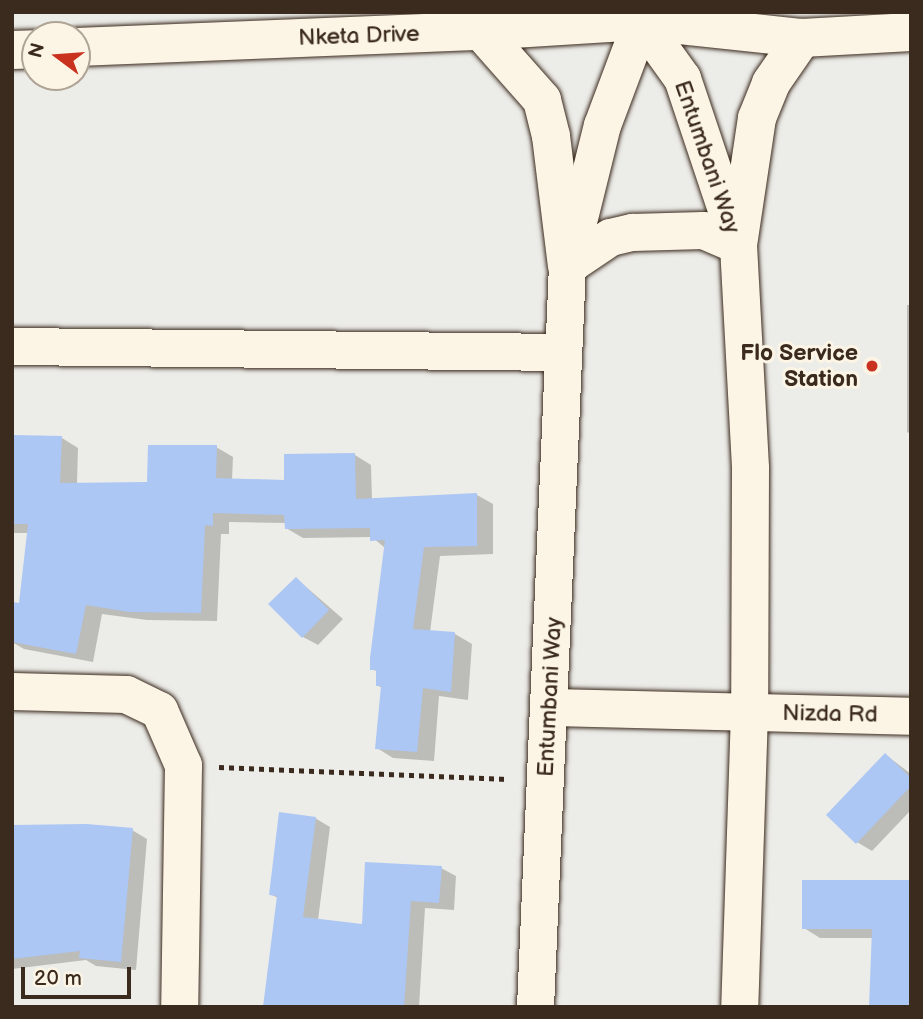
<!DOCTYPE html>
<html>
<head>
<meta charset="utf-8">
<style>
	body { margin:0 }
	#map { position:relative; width:923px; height:1019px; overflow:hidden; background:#ecece8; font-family:"Balsamiq Sans",sans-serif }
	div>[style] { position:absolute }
	.shadow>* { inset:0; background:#0003 }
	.building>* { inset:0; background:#acc7f4 }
	.path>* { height:4.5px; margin-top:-2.25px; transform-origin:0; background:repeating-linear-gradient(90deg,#3b2a1e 0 5px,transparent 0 10px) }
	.roads { filter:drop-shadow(0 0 2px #3b2a1e) drop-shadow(0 0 2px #3b2a1e) }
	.minor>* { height:37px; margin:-18.5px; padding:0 18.5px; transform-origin:18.5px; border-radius:18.5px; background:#fcf5e5 }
	.tertiary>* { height:38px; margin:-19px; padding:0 19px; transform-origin:19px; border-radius:19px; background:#fcf5e5 }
	.dots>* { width:19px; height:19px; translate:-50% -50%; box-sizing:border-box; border:4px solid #fcf5e5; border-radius:50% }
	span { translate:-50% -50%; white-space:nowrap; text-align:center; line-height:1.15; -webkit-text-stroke:6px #fcf5e5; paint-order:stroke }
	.street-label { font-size:23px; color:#3b2a1e }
	.poi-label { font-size:23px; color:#3b2a1e; font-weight:700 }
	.right { translate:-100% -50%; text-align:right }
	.frame { position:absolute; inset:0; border:14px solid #3b2a1e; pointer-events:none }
	.north { position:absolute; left:21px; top:21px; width:70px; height:70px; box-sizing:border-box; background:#fcf5e5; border:2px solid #afa495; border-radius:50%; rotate:286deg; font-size:19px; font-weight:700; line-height:28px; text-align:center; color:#3b2a1e }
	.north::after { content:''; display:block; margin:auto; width:24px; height:32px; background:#c8321e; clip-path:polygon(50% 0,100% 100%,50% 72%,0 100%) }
	.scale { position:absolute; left:21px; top:967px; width:110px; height:32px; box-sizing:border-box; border:4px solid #3b2a1e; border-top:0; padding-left:9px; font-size:21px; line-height:24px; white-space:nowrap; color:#3b2a1e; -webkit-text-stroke:5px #fcf5e5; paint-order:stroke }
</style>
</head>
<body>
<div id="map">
	<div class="shadow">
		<div style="clip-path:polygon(907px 305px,911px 305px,911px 434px,907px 432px)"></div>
		<div style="clip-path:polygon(15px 437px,62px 438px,78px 448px,77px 484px,149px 484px,216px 447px,233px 457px,232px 480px,286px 481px,355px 455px,371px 465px,372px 500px,477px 495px,493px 504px,493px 554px,440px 556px,430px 632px,455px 634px,472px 644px,468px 700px,439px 696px,434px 761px,393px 758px,377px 748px,382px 688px,377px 685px,378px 672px,372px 669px,385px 548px,372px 537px,303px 538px,286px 528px,286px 523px,229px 522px,229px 534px,221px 534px,217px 621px,147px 620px,102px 614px,93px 662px,24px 649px,12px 642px,12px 616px,21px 605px,29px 533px,12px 533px)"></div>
		<div style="clip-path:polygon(297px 579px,343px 619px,318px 645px,303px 637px)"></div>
		<div style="clip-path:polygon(886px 755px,911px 774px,911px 810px,872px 851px,857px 842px)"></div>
		<div style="clip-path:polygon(315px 818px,330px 827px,318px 920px,364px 926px,441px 868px,456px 876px,454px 910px,425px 908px,419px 1007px,268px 1007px,278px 898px,270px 894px)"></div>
		<div style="clip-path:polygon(12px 825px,132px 830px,147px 839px,136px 970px,96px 966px,86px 960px,12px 969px)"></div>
		<div style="clip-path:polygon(911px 882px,874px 938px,820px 938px,804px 928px)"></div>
	</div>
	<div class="building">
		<div style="clip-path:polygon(13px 435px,62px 436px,60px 483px,147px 482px,148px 445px,217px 445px,216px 478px,284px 480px,284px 454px,355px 453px,356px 499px,477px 493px,477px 546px,424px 547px,413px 629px,455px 632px,451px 692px,423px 688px,417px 752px,375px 749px,381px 686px,376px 686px,376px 670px,370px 670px,370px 658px,385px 540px,370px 541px,370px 528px,285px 529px,284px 515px,213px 513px,213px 526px,205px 525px,201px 613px,129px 612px,86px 605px,76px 654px,12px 642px,12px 602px,19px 603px,28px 524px,12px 524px)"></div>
		<div style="clip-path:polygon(296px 577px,329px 610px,302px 638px,268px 604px)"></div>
		<div style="clip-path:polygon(885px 753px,911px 778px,911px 786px,856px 844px,826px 815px)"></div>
		<div style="clip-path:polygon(279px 812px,316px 817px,303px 917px,362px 924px,365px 862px,442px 866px,439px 903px,411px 901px,404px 1007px,263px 1007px,277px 896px,269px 895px)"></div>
		<div style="clip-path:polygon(87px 824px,133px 828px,121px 962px,79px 958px,80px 951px,12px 959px,12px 825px)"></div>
		<div style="clip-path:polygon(802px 880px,911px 880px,911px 1007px,869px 1007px,872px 929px,802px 929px)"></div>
	</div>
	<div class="path">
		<div style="left:219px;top:767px;width:289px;rotate:2.4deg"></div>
	</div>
	<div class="roads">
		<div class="minor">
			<div style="left:641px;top:21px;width:70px;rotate:54.3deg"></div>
			<div style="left:682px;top:78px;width:176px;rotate:71.5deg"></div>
			<div style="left:738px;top:245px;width:223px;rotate:86.9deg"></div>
			<div style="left:750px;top:468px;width:244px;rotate:90.2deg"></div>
			<div style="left:749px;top:712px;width:295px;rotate:91.9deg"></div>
			<div style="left:567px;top:266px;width:52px;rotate:-34deg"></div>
			<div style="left:610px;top:237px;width:23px;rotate:-13deg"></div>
			<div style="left:632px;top:232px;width:71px;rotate:-1.6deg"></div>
			<div style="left:703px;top:230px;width:38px;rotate:23deg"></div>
			<div style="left:12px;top:346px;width:551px;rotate:0.62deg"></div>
			<div style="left:12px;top:691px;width:114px;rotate:1.5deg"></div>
			<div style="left:126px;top:694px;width:37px;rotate:26deg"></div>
			<div style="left:159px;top:710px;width:60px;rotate:66.4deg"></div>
			<div style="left:183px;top:765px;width:242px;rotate:90.9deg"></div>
			<div style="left:551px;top:707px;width:360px;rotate:1.4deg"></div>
			<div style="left:535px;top:1007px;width:742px;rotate:-87.53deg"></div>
			<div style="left:567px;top:266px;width:145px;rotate:-76.1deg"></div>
			<div style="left:602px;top:125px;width:111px;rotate:-69.4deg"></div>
		</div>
		<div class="tertiary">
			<div style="left:661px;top:23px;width:142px;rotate:6.1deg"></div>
			<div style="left:802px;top:38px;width:109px;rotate:-3.2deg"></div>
			<div style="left:481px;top:31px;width:92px;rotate:48.5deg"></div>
			<div style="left:542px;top:100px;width:37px;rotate:76deg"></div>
			<div style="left:551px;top:136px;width:131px;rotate:83deg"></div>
			<div style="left:77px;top:47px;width:404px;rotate:-2.3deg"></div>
			<div style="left:481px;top:31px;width:160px;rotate:-3.6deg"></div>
			<div style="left:641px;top:21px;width:51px;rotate:-10.2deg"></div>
			<div style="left:12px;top:50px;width:23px;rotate:-2deg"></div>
			<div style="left:738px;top:245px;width:128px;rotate:-81.5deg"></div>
			<div style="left:757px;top:118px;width:38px;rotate:-68deg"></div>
			<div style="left:771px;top:83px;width:55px;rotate:-55.4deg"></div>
		</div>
	</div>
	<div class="dots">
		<div style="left:872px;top:366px;background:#c8321e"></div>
	</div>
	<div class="street-label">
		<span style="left:359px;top:36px;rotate:-2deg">Nketa Drive</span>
		<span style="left:707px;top:157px;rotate:71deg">Entumbani Way</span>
		<span style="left:550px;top:697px;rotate:-87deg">Entumbani Way</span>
		<span style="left:830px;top:714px;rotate:1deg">Nizda Rd</span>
	</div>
	<div class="poi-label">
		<span class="right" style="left:858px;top:366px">Flo Service<br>Station</span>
	</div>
	<div class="frame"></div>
	<div class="north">N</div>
	<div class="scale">20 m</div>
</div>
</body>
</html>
